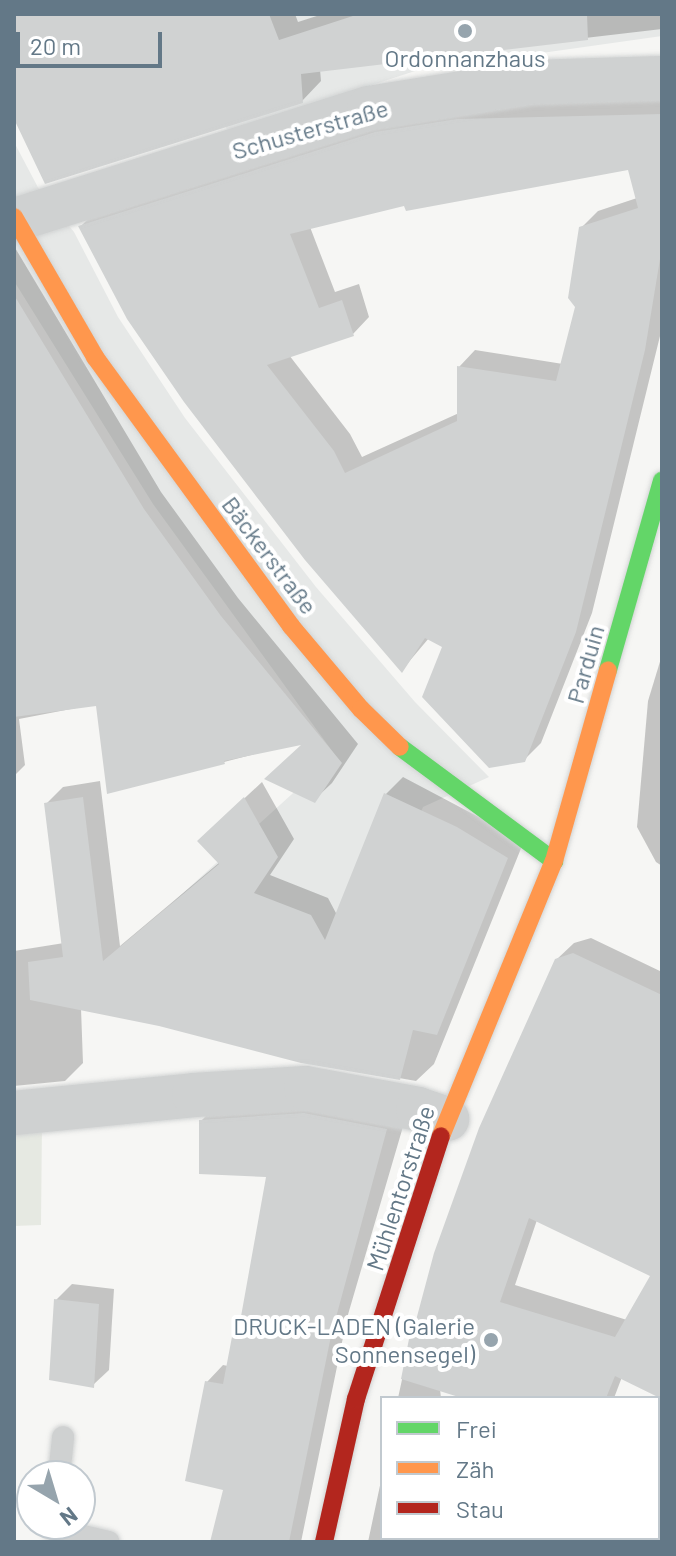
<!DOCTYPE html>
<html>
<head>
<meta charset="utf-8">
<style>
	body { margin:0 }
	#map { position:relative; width:676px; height:1556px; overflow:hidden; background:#f6f6f4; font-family:Barlow,sans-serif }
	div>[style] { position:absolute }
	.built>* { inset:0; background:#e6e8e7 }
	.green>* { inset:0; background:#e6e9e2 }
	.shadow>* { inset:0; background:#0003 }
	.building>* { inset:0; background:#d0d2d2 }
	.roads { filter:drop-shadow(0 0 2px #d2d4d4) drop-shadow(0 0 2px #d2d4d4) }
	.lane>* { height:22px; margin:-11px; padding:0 11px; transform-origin:11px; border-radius:11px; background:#cfd1d1 }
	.street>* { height:44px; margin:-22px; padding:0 22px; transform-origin:22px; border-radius:22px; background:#cfd1d1 }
	.fast>* { height:18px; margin:-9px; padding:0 9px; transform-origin:9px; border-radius:9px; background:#63d668 }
	.slow>* { height:18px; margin:-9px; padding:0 9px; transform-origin:9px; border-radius:9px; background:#ff974d }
	.jam>* { height:18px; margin:-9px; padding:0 9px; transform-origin:9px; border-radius:9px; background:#b3261e }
	.dots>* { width:22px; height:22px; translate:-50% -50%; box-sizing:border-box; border:4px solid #fff; border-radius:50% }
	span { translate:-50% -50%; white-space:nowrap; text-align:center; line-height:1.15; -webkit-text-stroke:8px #fff; paint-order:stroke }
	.poi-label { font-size:24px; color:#637887 }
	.right { translate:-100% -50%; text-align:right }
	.street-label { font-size:24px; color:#637887 }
	.frame { position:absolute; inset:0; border:16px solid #637887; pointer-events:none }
	.legend { position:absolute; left:380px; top:1396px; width:280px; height:144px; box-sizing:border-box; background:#fff; border:2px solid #c1c9cf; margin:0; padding:10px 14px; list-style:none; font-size:24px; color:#637887 }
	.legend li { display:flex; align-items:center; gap:16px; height:40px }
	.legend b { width:40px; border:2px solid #c1c9cf }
	.north { position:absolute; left:16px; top:1460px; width:80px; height:80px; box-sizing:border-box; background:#fff; border:2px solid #c1c9cf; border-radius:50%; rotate:142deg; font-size:22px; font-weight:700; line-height:32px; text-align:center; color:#637887 }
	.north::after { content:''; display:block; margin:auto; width:28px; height:36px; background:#96a4ad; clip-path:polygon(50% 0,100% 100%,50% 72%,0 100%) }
	.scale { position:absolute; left:16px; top:32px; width:146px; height:36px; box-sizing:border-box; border:4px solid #637887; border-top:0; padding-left:10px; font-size:24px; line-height:28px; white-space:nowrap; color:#637887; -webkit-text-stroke:6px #fff; paint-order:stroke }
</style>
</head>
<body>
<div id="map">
	<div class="built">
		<div style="clip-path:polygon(179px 14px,662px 14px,662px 36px,415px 71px,228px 132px)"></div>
		<div style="clip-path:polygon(14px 142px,42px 195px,74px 232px,118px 317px,185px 418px,316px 587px,415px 702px,489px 777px,423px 807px,358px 971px,132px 945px,171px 904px,335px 755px,153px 504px,14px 281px)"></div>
	</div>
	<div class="green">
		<div style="clip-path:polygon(42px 1122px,41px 1225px,14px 1226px,14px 1126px)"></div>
		<div style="clip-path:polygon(486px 1538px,599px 1538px,603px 1542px,486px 1542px)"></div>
	</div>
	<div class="shadow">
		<div style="clip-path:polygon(14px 14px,295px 14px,298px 22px,323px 14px,662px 14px,662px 29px,320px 69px,321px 81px,302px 101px,14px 115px)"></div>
		<div style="clip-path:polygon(evenodd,662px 98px,661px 332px,592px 613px,541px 743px,524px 760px,445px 646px,429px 638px,402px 670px,80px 227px,97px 210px,393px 116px,475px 103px,662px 98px,630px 168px,637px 198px,598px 211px,581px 228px,578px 307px,563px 364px,475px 350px,459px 367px,459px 413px,362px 457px,350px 434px,289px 355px,353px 334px,369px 317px,359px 284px,335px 292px,310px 227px,406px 204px,630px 168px)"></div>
		<div style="clip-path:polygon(14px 246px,161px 492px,238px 598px,358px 744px,332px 783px,314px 800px,306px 741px,224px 762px,97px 704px,19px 719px,25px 765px,14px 776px)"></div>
		<div style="clip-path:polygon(662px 655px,662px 866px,656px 862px,637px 827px,648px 701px)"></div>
		<div style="clip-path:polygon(403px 777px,524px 841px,434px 1064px,416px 1081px,302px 1061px,159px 1024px,81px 1008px,83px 1063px,65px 1081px,14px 1086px,14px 951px,64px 943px,46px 804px,63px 787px,100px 781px,120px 946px,220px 862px,217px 824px,262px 782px,294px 839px,270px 875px,328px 898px,337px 915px,386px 794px)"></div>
		<div style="clip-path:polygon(evenodd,591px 938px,662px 972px,662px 1387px,622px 1377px,614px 1398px,469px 1398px,440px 1389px,441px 1398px,398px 1398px,411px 1338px,556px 960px,574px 943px,591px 938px,537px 1220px,653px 1275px,627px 1320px,515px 1285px,537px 1220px)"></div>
		<div style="clip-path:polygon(218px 1104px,407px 1113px,347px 1318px,301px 1542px,212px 1542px,226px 1488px,207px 1382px,223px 1365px,228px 1366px,237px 1322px,243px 1316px,268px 1175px,201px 1121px)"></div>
		<div style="clip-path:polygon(72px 1284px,114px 1289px,109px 1370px,93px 1385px,56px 1300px)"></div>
		<div style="clip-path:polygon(382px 1476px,382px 1538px,459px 1538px,459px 1542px,368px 1542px)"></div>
	</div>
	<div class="building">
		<div style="clip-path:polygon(14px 14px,269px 14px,279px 40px,359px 14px,587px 14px,588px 40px,301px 74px,303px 103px,45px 184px,14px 119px)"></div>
		<div style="clip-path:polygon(evenodd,662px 114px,662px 247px,645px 350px,576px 632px,525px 762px,489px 768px,422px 697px,442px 647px,425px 638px,402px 673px,305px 560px,184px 402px,127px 319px,78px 226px,375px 132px,457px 119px,662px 114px,628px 170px,638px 208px,579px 227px,568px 298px,575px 307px,556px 381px,457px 366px,457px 421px,345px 473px,334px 451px,267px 365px,354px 336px,342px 300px,319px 308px,290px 234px,404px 206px,406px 211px,628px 170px)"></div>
		<div style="clip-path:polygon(14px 295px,144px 509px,221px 616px,342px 763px,315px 803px,264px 779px,301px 745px,224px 761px,225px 764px,107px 794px,96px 706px,14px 717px)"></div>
		<div style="clip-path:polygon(384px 793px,457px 827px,508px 858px,437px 1035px,413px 1030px,400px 1080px,301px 1063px,159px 1026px,30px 1000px,28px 962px,63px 957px,44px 803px,83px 797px,103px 961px,219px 864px,197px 841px,244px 797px,278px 857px,254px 893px,311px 915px,325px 940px)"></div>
		<div style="clip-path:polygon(evenodd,573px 953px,662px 995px,662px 1399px,615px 1376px,606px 1398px,462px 1398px,401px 1379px,412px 1324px,415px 1324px,434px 1253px,479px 1128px,555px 959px,573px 953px,529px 1218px,650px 1276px,615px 1337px,500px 1302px,529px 1218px)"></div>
		<div style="clip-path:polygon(304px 1113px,387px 1129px,331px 1336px,289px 1542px,210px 1542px,223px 1490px,185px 1481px,205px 1381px,223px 1384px,235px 1321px,240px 1322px,266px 1177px,199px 1174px,199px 1120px)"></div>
		<div style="clip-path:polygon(54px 1299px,99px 1304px,94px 1388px,49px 1380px)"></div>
	</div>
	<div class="roads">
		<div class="lane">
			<div style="left:59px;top:1476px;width:39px;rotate:-84deg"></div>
			<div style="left:53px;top:1524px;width:5px;rotate:90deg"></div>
			<div style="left:53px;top:1529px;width:57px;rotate:13.1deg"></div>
		</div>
		<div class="street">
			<div style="left:15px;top:220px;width:371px;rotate:-17.6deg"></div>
			<div style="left:369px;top:108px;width:164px;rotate:-9.1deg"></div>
			<div style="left:531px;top:82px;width:131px;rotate:-1.7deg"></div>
			<div style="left:14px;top:1113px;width:181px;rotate:-5.7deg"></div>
			<div style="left:194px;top:1095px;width:112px;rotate:-3.6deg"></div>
			<div style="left:306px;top:1088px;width:114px;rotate:10.6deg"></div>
			<div style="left:418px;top:1109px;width:31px;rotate:19deg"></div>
			<div style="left:658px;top:1516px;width:4px;rotate:14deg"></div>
		</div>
		<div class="fast">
			<div style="left:608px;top:670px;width:197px;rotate:-74.1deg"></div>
			<div style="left:400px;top:747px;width:192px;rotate:36.5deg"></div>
		</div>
		<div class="slow">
			<div style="left:14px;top:217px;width:162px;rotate:59.9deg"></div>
			<div style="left:95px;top:357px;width:333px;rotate:53.9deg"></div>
			<div style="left:291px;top:626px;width:109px;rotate:49.9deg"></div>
			<div style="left:361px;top:709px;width:54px;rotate:44.3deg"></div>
			<div style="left:441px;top:1136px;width:297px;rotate:-67.7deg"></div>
			<div style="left:554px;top:861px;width:198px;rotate:-74.2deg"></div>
		</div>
		<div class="jam">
			<div style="left:324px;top:1542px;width:147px;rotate:-77.4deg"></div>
			<div style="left:356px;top:1399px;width:276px;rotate:-72.1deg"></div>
		</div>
	</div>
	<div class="dots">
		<div style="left:465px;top:31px;background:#96a4ad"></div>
		<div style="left:491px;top:1340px;background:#96a4ad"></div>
	</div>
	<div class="poi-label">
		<span style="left:465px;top:58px">Ordonnanzhaus</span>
		<span class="right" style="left:475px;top:1340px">DRUCK-LADEN (Galerie<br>Sonnensegel)</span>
	</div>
	<div class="street-label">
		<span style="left:310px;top:129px;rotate:-16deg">Schusterstraße</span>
		<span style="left:270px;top:555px;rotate:53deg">Bäckerstraße</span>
		<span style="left:585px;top:664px;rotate:-74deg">Parduin</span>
		<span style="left:400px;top:1188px;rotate:-72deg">Mühlentorstraße</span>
	</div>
	<div class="frame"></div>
	<ul class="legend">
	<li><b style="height:10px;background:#63d668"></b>Frei</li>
	<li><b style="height:10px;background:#ff974d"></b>Zäh</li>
	<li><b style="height:10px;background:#b3261e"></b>Stau</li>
	</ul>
	<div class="north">N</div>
	<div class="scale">20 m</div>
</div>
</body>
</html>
